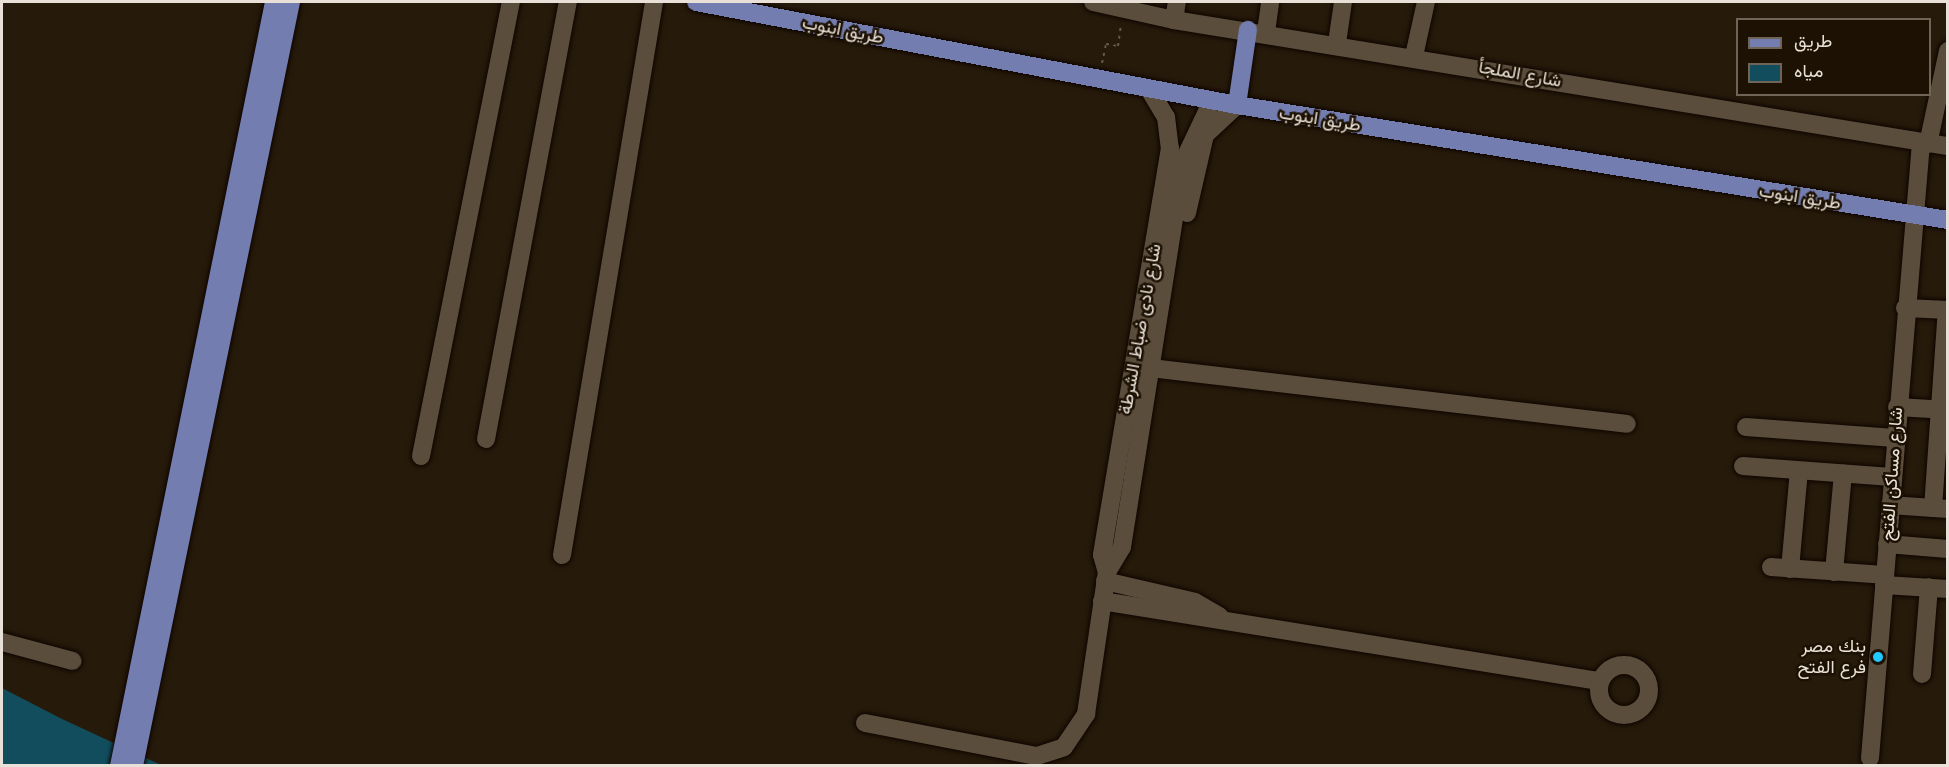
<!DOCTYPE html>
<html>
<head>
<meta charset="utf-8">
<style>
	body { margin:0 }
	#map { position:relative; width:1949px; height:767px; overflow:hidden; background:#261a0a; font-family:Inter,Vazirmatn,sans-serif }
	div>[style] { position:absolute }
	.water>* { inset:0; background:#124d5e }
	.path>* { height:2px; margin-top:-1px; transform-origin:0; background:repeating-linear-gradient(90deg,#64594b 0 3px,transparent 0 7.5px) }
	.roads { filter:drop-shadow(0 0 2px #0e0500) drop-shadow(0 0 2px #0e0500) }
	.minor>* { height:18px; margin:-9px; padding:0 9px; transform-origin:9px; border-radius:9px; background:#5b4d3c }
	.minor>.ring { margin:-9px; padding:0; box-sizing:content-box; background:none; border:18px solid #5b4d3c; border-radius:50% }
	.major>* { height:18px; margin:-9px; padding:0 9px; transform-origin:9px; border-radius:9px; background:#747daf }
	.dots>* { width:16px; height:16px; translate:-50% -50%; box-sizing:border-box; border:3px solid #1c1103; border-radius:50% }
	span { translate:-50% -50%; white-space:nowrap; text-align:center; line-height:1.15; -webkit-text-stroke:5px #1c1103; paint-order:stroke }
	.street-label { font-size:18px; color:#e9e1d7 }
	.poi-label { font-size:18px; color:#e9e1d7 }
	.right { translate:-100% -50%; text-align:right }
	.frame { position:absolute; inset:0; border:3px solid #e9e1d7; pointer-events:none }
	.legend { position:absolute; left:1736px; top:18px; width:195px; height:78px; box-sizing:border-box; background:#1c1103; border:2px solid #6e6458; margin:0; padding:8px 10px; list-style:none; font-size:18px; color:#e9e1d7 }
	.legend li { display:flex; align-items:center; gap:12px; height:30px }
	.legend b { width:30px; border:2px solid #6e6458 }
</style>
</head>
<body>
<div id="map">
	<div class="water">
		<div style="clip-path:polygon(2px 688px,60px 718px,161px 765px,2px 765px)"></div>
	</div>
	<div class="path">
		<div style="left:1102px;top:63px;width:19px;rotate:-78deg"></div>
		<div style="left:1106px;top:44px;width:12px;rotate:9deg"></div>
		<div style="left:1118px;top:46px;width:21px;rotate:-82deg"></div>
	</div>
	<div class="roads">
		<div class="minor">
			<div style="left:1093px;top:2px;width:83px;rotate:12.5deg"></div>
			<div style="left:1174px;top:20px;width:784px;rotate:9.25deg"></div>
			<div style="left:1174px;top:20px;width:18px;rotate:-81deg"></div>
			<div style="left:1266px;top:32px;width:30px;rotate:-82deg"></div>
			<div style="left:1337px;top:43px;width:41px;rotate:-81.7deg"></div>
			<div style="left:1414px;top:56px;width:55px;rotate:-77.5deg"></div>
			<div style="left:1149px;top:89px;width:33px;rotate:59deg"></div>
			<div style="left:1166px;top:117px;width:31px;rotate:83deg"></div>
			<div style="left:1170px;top:148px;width:413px;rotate:99.5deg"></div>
			<div style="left:1102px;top:555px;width:18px;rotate:74deg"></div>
			<div style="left:1107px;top:572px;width:29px;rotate:-59deg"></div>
			<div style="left:1122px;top:547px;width:390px;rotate:-81deg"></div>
			<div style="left:1183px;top:162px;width:68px;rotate:-64.6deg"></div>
			<div style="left:1928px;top:144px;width:95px;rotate:-77.9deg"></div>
			<div style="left:1187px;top:213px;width:80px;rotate:-77deg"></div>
			<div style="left:1205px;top:135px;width:44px;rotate:-43.2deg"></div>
			<div style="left:1905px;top:308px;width:43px;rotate:2.7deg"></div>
			<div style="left:1151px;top:368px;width:479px;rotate:6.7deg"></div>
			<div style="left:1897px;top:407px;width:51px;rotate:3.4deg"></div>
			<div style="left:1746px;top:427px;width:149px;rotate:4.2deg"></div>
			<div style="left:486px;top:439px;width:445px;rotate:-79.4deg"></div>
			<div style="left:421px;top:456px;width:463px;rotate:-78.8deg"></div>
			<div style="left:1743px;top:466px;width:149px;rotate:4.2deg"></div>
			<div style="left:1890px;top:505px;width:58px;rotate:3.9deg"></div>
			<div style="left:1933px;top:508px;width:198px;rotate:-86deg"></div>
			<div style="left:1887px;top:544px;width:61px;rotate:4.7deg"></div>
			<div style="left:562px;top:555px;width:561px;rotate:-80.55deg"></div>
			<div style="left:1771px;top:567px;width:113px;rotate:4deg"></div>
			<div style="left:1790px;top:569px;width:99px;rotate:-84.8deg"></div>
			<div style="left:1834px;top:572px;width:99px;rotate:-84.8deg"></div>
			<div style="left:1105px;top:581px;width:92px;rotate:13.1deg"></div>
			<div style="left:1195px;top:602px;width:28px;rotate:30deg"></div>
			<div style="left:1884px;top:585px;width:64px;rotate:3.6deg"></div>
			<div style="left:1102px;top:601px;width:502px;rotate:9.16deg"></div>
			<div style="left:2px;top:642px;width:73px;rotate:15deg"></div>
			<div class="ring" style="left:1599px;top:665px;width:32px;height:32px"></div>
			<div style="left:1922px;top:674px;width:87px;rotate:-85.4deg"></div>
			<div style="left:865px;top:723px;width:175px;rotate:10.9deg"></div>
			<div style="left:1037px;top:756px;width:28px;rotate:-18deg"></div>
			<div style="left:1064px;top:747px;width:40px;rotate:-56deg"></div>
			<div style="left:1086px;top:714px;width:144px;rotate:-81.6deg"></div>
			<div style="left:1870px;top:758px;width:617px;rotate:-85.26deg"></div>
		</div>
		<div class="major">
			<div style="left:696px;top:2px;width:551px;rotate:10.78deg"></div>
			<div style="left:1237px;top:105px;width:720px;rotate:9.19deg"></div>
			<div style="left:1237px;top:105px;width:76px;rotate:-81.7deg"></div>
			<div style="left:119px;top:766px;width:780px;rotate:-78.53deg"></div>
			<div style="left:134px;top:766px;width:780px;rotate:-78.39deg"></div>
		</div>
	</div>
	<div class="dots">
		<div style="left:1878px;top:657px;background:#22c9fe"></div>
	</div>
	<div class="street-label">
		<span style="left:843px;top:30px;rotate:11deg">طريق ابنوب</span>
		<span style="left:1520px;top:74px;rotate:10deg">شارع الملجأ</span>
		<span style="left:1320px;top:119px;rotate:9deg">طريق ابنوب</span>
		<span style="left:1800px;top:197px;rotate:9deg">طريق ابنوب</span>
		<span style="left:1140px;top:329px;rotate:-80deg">شارع نادى ضباط الشرطة</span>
		<span style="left:1892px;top:474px;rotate:-86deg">شارع مساكن الفتح</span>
	</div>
	<div class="poi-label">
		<span class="right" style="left:1866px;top:657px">بنك مصر<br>فرع الفتح</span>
	</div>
	<div class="frame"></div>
	<ul class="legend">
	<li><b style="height:8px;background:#747daf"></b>طريق</li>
	<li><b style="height:16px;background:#124d5e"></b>مياه</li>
	</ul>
</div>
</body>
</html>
